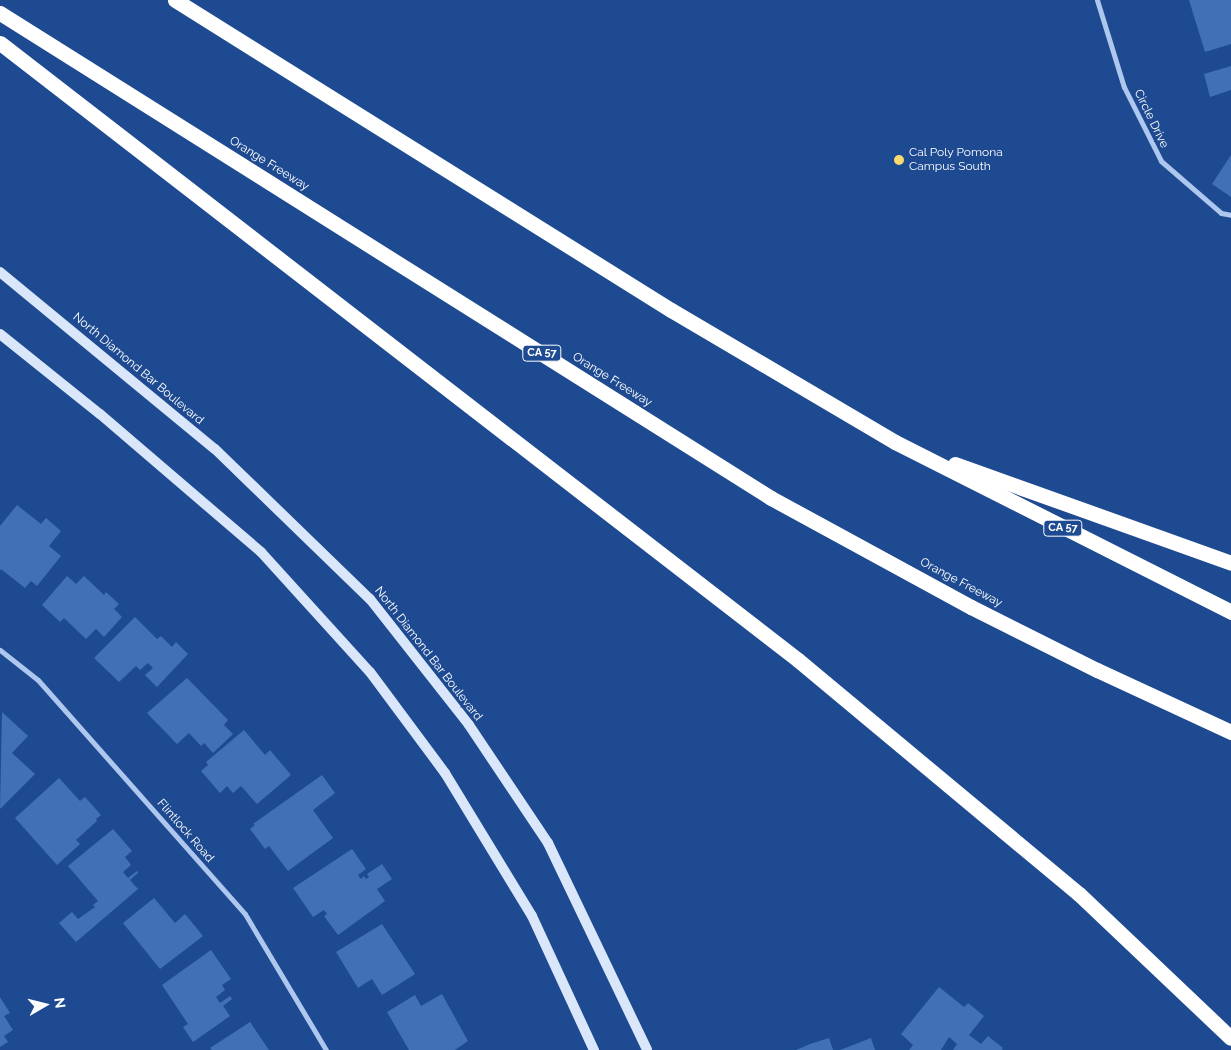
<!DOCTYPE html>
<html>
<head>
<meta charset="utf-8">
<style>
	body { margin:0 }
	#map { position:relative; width:1231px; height:1050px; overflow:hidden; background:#1e4a91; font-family:Raleway,sans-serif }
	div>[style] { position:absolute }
	.building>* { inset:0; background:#4270b6 }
	.minor>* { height:5px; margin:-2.5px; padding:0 2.5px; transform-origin:2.5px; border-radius:2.5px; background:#aec7ee }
	.secondary>* { height:10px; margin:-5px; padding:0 5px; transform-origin:5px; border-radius:5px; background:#dae6fa }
	.motorway>* { height:15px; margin:-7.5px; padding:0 7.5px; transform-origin:7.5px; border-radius:7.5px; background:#fff }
	.dots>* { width:14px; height:14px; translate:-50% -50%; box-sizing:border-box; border:2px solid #1e4a91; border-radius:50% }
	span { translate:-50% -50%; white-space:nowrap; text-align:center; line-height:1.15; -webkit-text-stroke:4px #1e4a91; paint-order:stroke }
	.shield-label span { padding:1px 4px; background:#1e4a91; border:1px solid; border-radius:4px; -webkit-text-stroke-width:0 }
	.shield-label { font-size:11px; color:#fff; font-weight:700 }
	.street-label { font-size:12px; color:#fff }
	.poi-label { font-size:12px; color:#fff }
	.left { translate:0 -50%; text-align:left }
	.north { position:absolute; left:20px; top:980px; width:50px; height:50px; -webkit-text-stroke:4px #1e4a91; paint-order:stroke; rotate:82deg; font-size:14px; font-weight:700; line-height:20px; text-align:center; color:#fff }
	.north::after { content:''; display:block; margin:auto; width:18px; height:22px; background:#fff; clip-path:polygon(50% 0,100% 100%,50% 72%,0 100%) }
</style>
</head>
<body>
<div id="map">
	<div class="building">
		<div style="clip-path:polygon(1189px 0,1231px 0,1231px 44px,1205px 52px)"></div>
		<div style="clip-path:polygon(1231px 66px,1231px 90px,1210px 97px,1204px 74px)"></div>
		<div style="clip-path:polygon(1231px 155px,1231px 197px,1212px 184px)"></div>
		<div style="clip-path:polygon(17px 505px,41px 524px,46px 518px,61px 531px,49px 546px,61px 556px,37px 586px,31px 581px,25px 588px,1px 569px,0 571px,0 526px)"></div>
		<div style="clip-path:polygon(67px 576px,76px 584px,84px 576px,104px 595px,106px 592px,119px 604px,114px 609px,122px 617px,104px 637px,96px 629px,86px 639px,64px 618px,60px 622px,42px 605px)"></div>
		<div style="clip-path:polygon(135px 617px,157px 639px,161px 636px,172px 647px,176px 642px,188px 654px,157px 687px,145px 675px,153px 668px,148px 663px,140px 670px,136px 666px,119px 682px,94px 658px)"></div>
		<div style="clip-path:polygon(187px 678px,228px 720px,224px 725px,233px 734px,213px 753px,204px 743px,201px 746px,189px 733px,177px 744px,147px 713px)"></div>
		<div style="clip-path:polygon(2px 712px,28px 736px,12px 753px,35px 774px,0 809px)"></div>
		<div style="clip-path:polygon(244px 730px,265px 755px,270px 750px,291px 775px,257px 804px,241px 786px,233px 793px,227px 786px,220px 793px,201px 771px,208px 765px,206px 762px)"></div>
		<div style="clip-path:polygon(322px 775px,335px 793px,313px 810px,333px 838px,288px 871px,269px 846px,265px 849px,250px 829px,255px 825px,253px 824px)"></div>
		<div style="clip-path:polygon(59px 778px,80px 801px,85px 797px,101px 815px,96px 819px,97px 821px,76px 840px,80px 844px,57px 865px,15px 818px)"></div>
		<div style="clip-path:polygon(113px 829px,132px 851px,125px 857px,131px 865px,123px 872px,128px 878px,137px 871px,138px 873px,130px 880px,138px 889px,76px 942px,59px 923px,72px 912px,78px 919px,95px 907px,93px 905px,98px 901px,68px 866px)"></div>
		<div style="clip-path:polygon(352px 849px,366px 869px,358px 875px,361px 879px,364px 876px,366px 879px,369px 877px,367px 874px,382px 864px,392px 879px,377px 889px,385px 901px,338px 935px,324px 916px,327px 914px,324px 910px,313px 917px,293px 888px)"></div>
		<div style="clip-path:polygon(154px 898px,175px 923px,185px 914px,203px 936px,160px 969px,123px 923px)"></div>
		<div style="clip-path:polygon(382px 924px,415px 974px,382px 995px,372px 979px,358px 988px,336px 952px)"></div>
		<div style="clip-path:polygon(211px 950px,231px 979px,222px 985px,225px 990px,216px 997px,220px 1003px,230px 996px,232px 999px,223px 1006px,230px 1016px,193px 1042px,183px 1027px,188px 1024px,162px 985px)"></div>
		<div style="clip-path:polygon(939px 987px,964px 1007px,968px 1003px,984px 1016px,969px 1035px,981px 1044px,988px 1036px,1003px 1048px,1002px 1050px,953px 1050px,957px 1044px,949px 1037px,941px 1050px,909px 1050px,913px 1045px,901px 1034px)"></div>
		<div style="clip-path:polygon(442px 994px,468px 1041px,455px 1050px,409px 1050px,387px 1012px,415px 995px,421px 1006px)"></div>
		<div style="clip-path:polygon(0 997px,10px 1013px,4px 1016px,13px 1030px,4px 1036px,8px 1042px,0 1047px)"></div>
		<div style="clip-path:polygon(250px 1022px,269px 1050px,212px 1050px,210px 1048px)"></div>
		<div style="clip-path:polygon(829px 1038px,833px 1050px,796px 1050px,810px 1044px)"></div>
		<div style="clip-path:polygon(871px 1038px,875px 1050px,840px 1050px)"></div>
	</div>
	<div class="minor">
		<div style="left:1097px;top:0;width:91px;rotate:72.8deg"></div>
		<div style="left:1124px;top:87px;width:83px;rotate:63.4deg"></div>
		<div style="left:1161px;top:161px;width:79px;rotate:40.9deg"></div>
		<div style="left:1221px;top:213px;width:10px;rotate:11deg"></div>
		<div style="left:0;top:650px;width:48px;rotate:38.3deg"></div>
		<div style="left:38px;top:680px;width:312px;rotate:48.5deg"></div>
		<div style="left:245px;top:914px;width:158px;rotate:59.2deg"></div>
	</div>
	<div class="secondary">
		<div style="left:0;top:272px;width:278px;rotate:39.5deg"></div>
		<div style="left:215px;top:449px;width:216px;rotate:44.1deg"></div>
		<div style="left:370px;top:599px;width:160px;rotate:51.8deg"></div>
		<div style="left:469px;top:725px;width:142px;rotate:56.2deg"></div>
		<div style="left:548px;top:843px;width:229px;rotate:64.4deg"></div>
		<div style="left:0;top:334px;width:128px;rotate:38.7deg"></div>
		<div style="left:100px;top:414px;width:212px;rotate:40.6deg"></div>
		<div style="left:261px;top:552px;width:162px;rotate:47.8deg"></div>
		<div style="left:370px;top:672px;width:126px;rotate:53.4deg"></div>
		<div style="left:445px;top:773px;width:167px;rotate:58.7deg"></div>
		<div style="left:532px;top:916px;width:148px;rotate:65.2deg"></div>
	</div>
	<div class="motorway">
		<div style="left:175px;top:0;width:585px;rotate:32.01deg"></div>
		<div style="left:671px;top:310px;width:260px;rotate:30.5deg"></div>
		<div style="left:895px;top:442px;width:377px;rotate:26.8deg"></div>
		<div style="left:0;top:13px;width:911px;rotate:32.17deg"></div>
		<div style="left:771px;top:498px;width:228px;rotate:28.6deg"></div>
		<div style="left:971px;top:607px;width:141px;rotate:26.6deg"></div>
		<div style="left:1097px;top:670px;width:148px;rotate:24.8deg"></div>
		<div style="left:0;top:43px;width:1009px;rotate:37.71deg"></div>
		<div style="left:798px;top:660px;width:366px;rotate:39.8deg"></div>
		<div style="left:1079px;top:894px;width:209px;rotate:43.5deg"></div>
		<div style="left:955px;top:464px;width:293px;rotate:19.7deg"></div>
	</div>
	<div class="dots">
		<div style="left:899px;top:160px;background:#fcdb6d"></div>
	</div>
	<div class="shield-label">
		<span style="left:542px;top:353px">CA 57</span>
		<span style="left:1063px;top:528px">CA 57</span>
	</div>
	<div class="street-label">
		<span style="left:1151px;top:119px;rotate:64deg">Circle Drive</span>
		<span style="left:269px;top:164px;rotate:32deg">Orange Freeway</span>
		<span style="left:138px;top:369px;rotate:40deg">North Diamond Bar Boulevard</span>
		<span style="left:612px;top:380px;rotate:32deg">Orange Freeway</span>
		<span style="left:961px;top:583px;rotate:28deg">Orange Freeway</span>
		<span style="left:428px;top:654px;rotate:52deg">North Diamond Bar Boulevard</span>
		<span style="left:185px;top:831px;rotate:49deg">Flintlock Road</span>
	</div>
	<div class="poi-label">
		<span class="left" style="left:909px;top:160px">Cal Poly Pomona<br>Campus South</span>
	</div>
	<div class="north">N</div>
</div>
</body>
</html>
